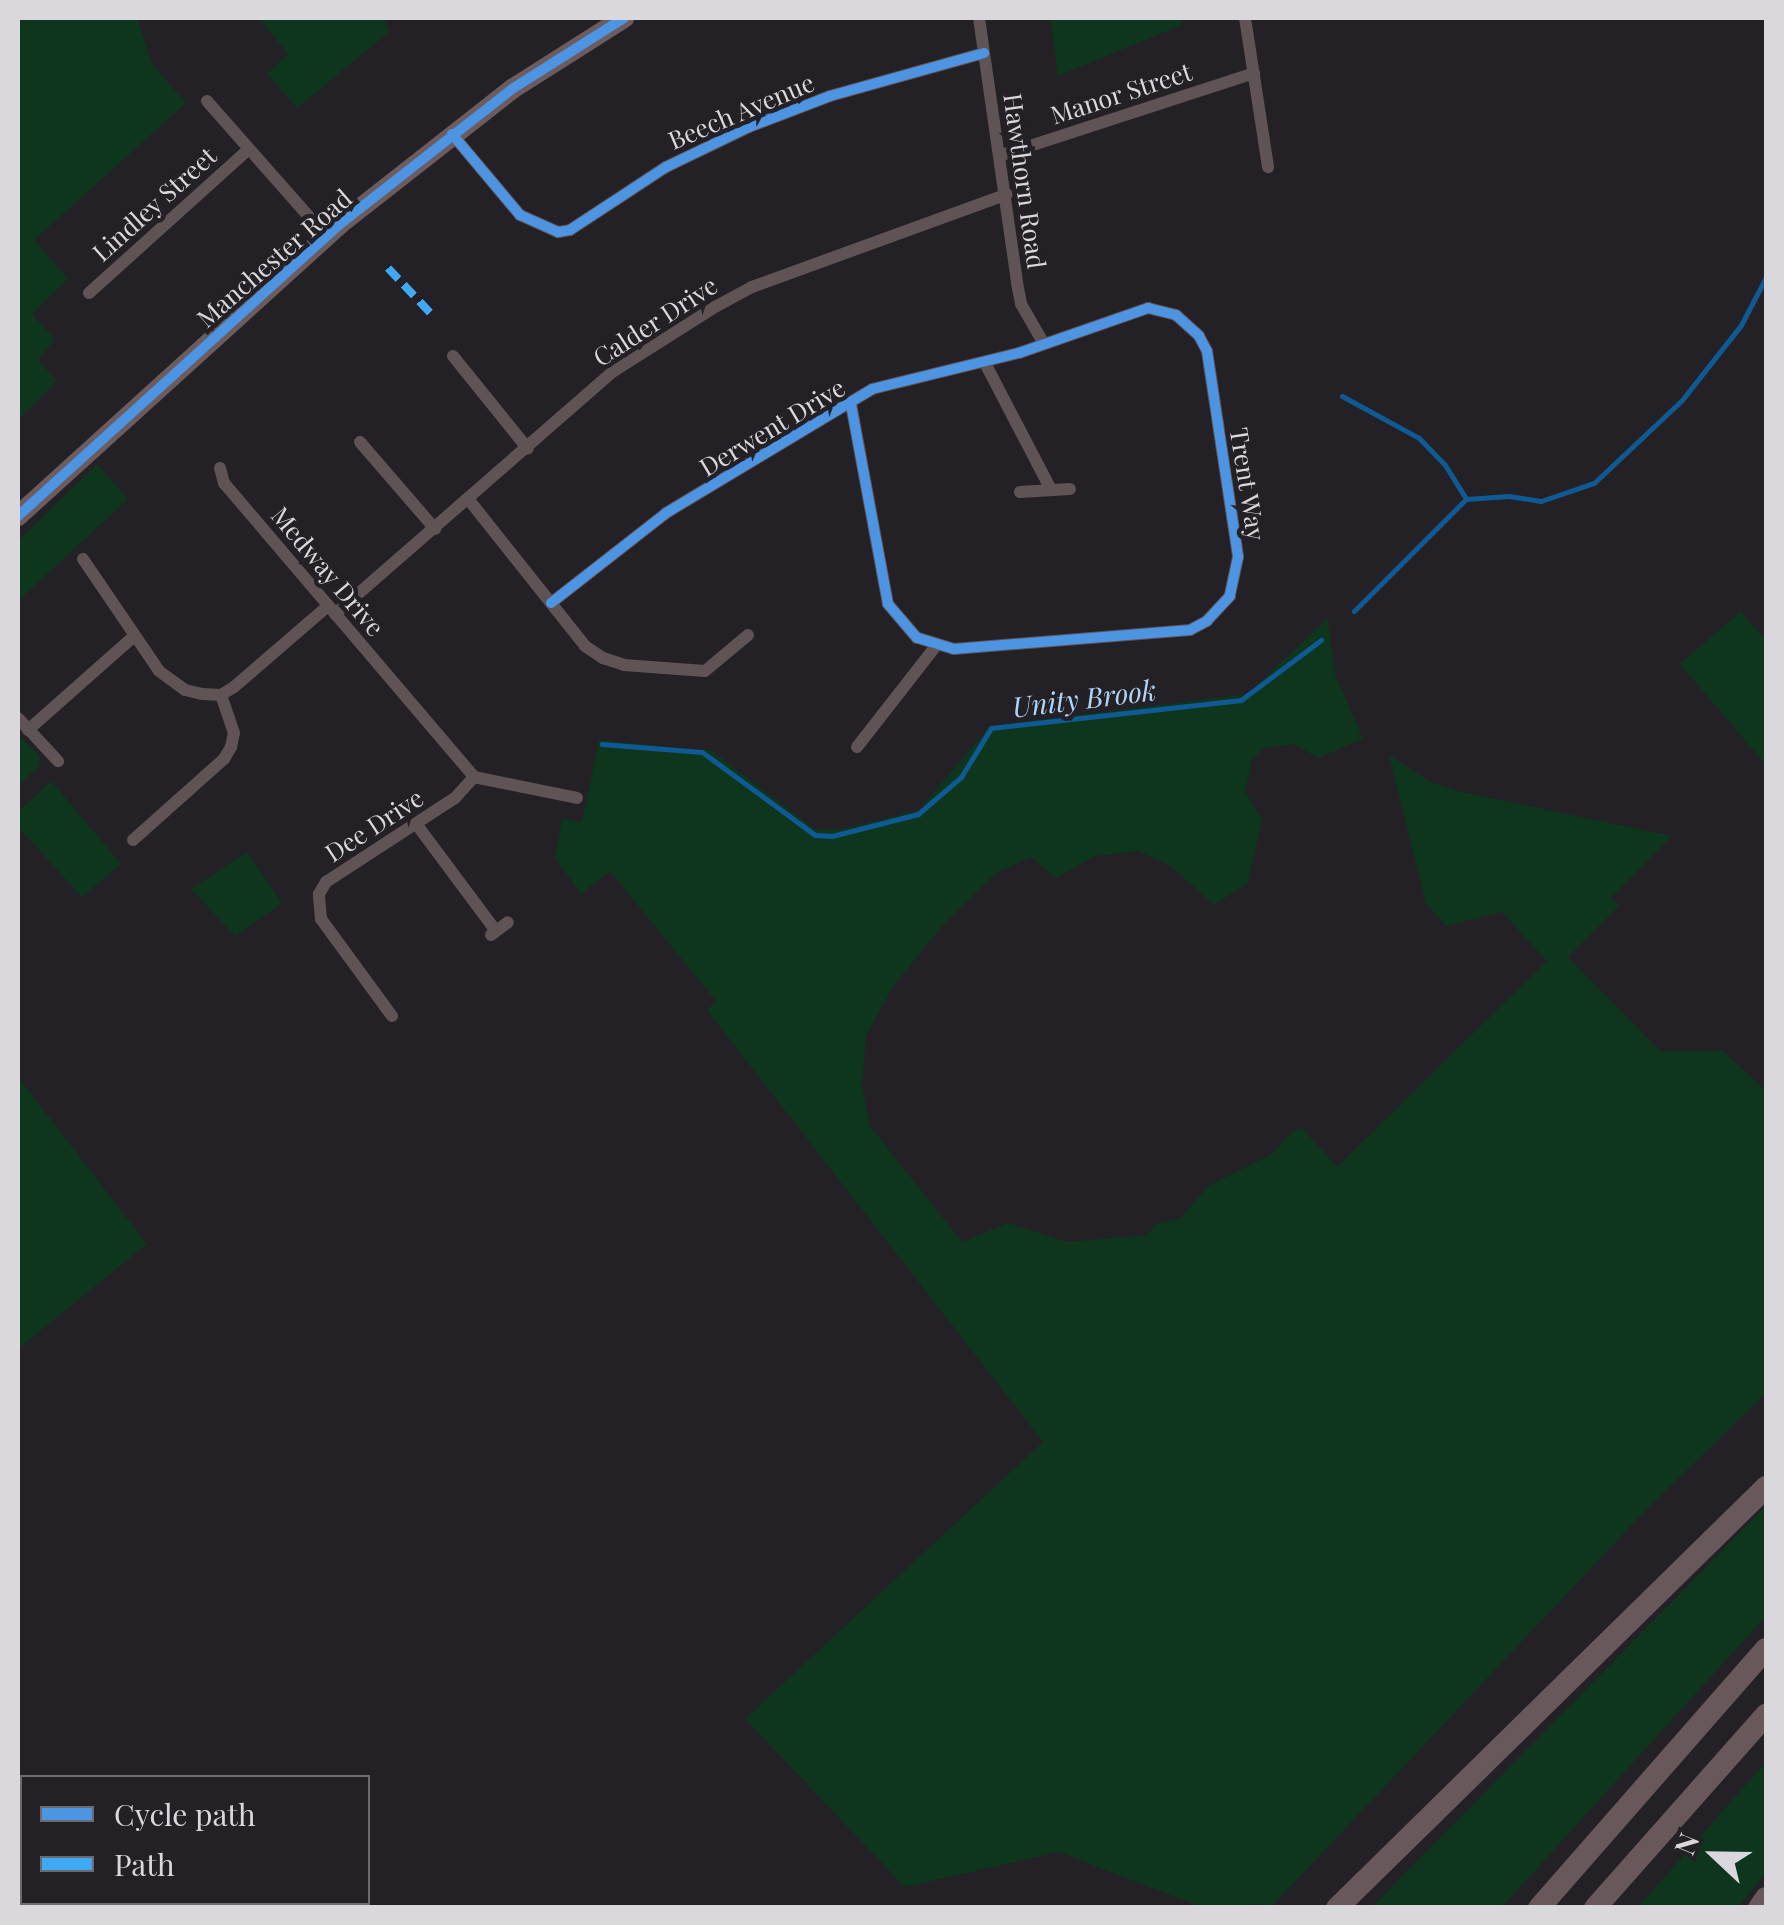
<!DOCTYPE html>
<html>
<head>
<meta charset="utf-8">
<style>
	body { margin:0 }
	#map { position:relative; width:1784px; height:1925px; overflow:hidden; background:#232125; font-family:"Playfair Display",serif }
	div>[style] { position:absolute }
	.green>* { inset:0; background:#0d361d }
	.stream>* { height:5px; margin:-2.5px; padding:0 2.5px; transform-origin:2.5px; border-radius:2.5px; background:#0f5a94 }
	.street>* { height:12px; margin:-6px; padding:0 6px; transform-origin:6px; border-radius:6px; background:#605355 }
	.primary>* { height:20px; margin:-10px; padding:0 10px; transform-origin:10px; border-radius:10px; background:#6c5c5e }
	.highway>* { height:22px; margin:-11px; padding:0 11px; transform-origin:11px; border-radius:11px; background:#68585b }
	.quiet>* { height:8px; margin-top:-4px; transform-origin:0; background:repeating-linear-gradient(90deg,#3fa9f5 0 15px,transparent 0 23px) }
	.cycleway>* { height:10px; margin:-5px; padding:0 5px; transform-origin:5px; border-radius:5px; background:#4d94e3 }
	span { translate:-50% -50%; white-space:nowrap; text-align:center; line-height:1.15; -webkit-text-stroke:9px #232026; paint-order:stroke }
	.street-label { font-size:25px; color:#dad8dc }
	.water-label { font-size:28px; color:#b0d3f6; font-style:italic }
	.frame { position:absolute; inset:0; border:20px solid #dad8dc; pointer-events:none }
	.legend { position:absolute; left:20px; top:1775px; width:350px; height:130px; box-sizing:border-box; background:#232026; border:2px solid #6c6a6f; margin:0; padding:12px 18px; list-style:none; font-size:30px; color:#dad8dc }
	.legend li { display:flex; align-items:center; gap:20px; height:50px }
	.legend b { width:50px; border:2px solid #6c6a6f }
	.north { position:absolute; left:1664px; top:1805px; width:100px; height:100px; -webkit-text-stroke:8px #232026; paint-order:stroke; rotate:292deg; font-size:28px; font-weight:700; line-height:40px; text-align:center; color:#dad8dc }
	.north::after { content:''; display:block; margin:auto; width:35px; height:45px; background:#dad8dc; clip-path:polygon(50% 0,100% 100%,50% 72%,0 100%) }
</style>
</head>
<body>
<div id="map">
	<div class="green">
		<div style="clip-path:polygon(18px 18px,137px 18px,152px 64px,186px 103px,34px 240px,68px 279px,32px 314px,55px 339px,38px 360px,57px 381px,18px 420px)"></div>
		<div style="clip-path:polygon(259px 18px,384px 18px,389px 32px,297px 108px,267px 74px,288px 54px)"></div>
		<div style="clip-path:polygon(1050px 18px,1181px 18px,1182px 25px,1058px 76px)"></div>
		<div style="clip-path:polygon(97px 464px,128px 499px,18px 601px,18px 541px)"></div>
		<div style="clip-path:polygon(1741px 611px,1766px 641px,1766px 765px,1680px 664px)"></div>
		<div style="clip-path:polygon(1328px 618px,1335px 674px,1363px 739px,1318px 758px,1294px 744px,1263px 748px,1252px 761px,1245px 791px,1262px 820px,1248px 883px,1214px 905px,1171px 866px,1138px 851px,1095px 856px,1056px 878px,1031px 857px,996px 873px,943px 925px,894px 985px,866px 1036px,862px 1085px,870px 1126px,962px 1242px,1008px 1223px,1067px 1242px,1148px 1235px,1154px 1225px,1181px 1218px,1208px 1186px,1272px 1154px,1290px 1134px,1302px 1128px,1337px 1167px,1547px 961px,1502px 912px,1446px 926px,1426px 903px,1389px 755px,1429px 781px,1457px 791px,1672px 836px,1611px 898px,1619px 906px,1568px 957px,1660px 1051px,1723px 1051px,1766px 1091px,1766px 1393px,1644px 1512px,1271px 1907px,1260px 1904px,1201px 1907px,1059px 1852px,905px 1887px,745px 1719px,1043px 1442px,707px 1010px,716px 1001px,610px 871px,581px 894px,578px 890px,555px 858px,562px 819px,582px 822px,599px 740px,712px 751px,815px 829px,842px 829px,919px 810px,990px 726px,1248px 694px)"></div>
		<div style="clip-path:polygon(18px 734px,40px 757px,38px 767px,18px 786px)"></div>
		<div style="clip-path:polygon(51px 781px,121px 864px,82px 897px,18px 827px,18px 812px)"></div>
		<div style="clip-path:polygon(247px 852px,282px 903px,235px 936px,191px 889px)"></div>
		<div style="clip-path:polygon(18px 1077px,147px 1244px,18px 1349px)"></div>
		<div style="clip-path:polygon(1766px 1506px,1766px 1616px,1502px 1907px,1372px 1907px)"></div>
		<div style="clip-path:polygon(1766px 1762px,1766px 1872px,1738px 1907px,1638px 1907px)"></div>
	</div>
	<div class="stream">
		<div style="left:1342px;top:396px;width:88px;rotate:28.6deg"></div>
		<div style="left:1419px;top:438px;width:37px;rotate:46deg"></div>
		<div style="left:1445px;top:465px;width:40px;rotate:58deg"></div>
		<div style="left:1354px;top:611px;width:158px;rotate:-45deg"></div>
		<div style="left:1466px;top:499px;width:43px;rotate:-4deg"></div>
		<div style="left:1509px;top:496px;width:32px;rotate:9deg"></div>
		<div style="left:1541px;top:501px;width:56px;rotate:-18.8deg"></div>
		<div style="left:1594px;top:483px;width:121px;rotate:-43.3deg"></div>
		<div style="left:1682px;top:400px;width:95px;rotate:-51.8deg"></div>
		<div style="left:1741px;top:325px;width:54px;rotate:-62.5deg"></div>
		<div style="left:602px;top:744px;width:100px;rotate:4.6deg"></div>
		<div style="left:702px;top:752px;width:140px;rotate:36.3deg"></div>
		<div style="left:815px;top:835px;width:17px;rotate:3deg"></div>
		<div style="left:832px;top:836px;width:89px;rotate:-14.3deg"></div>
		<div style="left:918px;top:814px;width:57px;rotate:-40.7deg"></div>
		<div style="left:961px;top:777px;width:57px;rotate:-58.5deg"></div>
		<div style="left:991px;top:728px;width:252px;rotate:-6.4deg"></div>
		<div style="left:1241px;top:700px;width:100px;rotate:-36.9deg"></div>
	</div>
	<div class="street">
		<div style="left:979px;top:18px;width:268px;rotate:81.8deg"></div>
		<div style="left:1017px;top:283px;width:21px;rotate:79deg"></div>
		<div style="left:1021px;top:304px;width:46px;rotate:60.1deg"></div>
		<div style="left:1245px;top:18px;width:151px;rotate:81.2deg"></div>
		<div style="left:207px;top:101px;width:180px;rotate:48.6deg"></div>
		<div style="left:452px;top:134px;width:106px;rotate:50deg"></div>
		<div style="left:520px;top:215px;width:42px;rotate:24.1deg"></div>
		<div style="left:558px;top:232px;width:12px;rotate:-9deg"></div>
		<div style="left:570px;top:230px;width:115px;rotate:-33.3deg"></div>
		<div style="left:666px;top:167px;width:92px;rotate:-25.7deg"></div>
		<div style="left:749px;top:127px;width:87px;rotate:-20.9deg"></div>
		<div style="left:830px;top:96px;width:160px;rotate:-15.6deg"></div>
		<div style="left:1002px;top:155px;width:265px;rotate:-18deg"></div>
		<div style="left:89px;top:293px;width:215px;rotate:-42deg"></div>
		<div style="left:453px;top:356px;width:119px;rotate:51.1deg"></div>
		<div style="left:985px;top:363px;width:143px;rotate:62.5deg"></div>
		<div style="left:360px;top:442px;width:115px;rotate:49.2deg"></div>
		<div style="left:220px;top:468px;width:16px;rotate:75deg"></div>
		<div style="left:224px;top:483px;width:386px;rotate:49.6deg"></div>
		<div style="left:474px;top:777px;width:105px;rotate:11.5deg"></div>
		<div style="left:1020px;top:492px;width:50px;rotate:-3.4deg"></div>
		<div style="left:469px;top:500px;width:186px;rotate:51.5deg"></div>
		<div style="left:585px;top:646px;width:22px;rotate:34deg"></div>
		<div style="left:603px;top:658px;width:22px;rotate:18deg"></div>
		<div style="left:624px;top:665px;width:81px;rotate:4.2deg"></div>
		<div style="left:705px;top:671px;width:56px;rotate:-39.9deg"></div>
		<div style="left:83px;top:559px;width:135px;rotate:55.8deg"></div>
		<div style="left:159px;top:671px;width:32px;rotate:36deg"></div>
		<div style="left:185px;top:690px;width:17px;rotate:13deg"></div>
		<div style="left:202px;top:694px;width:19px;rotate:3deg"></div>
		<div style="left:221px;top:695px;width:15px;rotate:-32deg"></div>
		<div style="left:234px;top:687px;width:124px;rotate:-40.8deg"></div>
		<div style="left:551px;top:603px;width:146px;rotate:-38deg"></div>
		<div style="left:666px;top:513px;width:240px;rotate:-31deg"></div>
		<div style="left:872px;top:389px;width:151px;rotate:-13.8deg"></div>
		<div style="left:1019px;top:353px;width:137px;rotate:-19.2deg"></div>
		<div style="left:1148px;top:308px;width:29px;rotate:14deg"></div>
		<div style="left:1176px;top:315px;width:31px;rotate:42deg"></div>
		<div style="left:1199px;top:336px;width:17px;rotate:62deg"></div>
		<div style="left:1207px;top:351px;width:208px;rotate:81.4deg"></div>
		<div style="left:1238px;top:557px;width:40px;rotate:102deg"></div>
		<div style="left:1230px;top:596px;width:34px;rotate:133deg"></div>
		<div style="left:1207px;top:621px;width:19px;rotate:152deg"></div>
		<div style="left:1190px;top:630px;width:237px;rotate:175.4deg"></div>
		<div style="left:954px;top:649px;width:39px;rotate:-163deg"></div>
		<div style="left:917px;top:638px;width:45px;rotate:-130.5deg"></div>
		<div style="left:888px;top:604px;width:202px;rotate:-100.5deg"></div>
		<div style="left:335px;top:614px;width:370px;rotate:-41.1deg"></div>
		<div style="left:614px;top:371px;width:120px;rotate:-32.4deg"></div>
		<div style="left:715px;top:307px;width:42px;rotate:-28.4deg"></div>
		<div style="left:752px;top:287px;width:271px;rotate:-20deg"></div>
		<div style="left:18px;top:718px;width:59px;rotate:47.1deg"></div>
		<div style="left:28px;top:730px;width:140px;rotate:-41.5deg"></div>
		<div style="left:857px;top:747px;width:128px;rotate:-52deg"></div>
		<div style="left:417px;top:825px;width:132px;rotate:53.3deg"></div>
		<div style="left:133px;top:840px;width:122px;rotate:-41.7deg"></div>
		<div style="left:224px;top:759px;width:14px;rotate:-60deg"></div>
		<div style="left:231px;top:747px;width:14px;rotate:-78deg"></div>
		<div style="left:234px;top:733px;width:40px;rotate:-108.9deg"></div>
		<div style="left:491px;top:935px;width:21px;rotate:-37deg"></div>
		<div style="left:392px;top:1016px;width:120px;rotate:-126.2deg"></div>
		<div style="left:321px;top:919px;width:25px;rotate:-95deg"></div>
		<div style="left:319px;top:894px;width:14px;rotate:-60deg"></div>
		<div style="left:326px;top:882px;width:154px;rotate:-33.1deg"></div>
		<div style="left:455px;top:798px;width:28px;rotate:-48deg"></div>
	</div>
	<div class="primary">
		<div style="left:18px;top:516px;width:435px;rotate:-42.2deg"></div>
		<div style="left:340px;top:224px;width:219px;rotate:-38.1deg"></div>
		<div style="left:512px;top:89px;width:133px;rotate:-32.4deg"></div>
	</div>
	<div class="highway">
		<div style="left:1337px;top:1908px;width:601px;rotate:-44.46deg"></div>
		<div style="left:1539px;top:1908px;width:344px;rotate:-48.8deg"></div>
		<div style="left:1595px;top:1908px;width:258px;rotate:-48.5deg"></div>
		<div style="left:1759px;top:1908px;width:12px;rotate:-55deg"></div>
	</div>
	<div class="quiet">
		<div style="left:388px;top:268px;width:66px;rotate:46.8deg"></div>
	</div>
	<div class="cycleway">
		<div style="left:452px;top:134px;width:106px;rotate:50deg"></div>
		<div style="left:520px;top:215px;width:42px;rotate:24.1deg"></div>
		<div style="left:558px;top:232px;width:12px;rotate:-9deg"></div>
		<div style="left:570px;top:230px;width:115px;rotate:-33.3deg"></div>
		<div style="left:666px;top:167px;width:92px;rotate:-25.7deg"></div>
		<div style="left:749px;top:127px;width:87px;rotate:-20.9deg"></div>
		<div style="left:830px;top:96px;width:160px;rotate:-15.6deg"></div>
		<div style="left:18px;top:516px;width:435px;rotate:-42.2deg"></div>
		<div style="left:340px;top:224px;width:219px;rotate:-38.1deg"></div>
		<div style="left:512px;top:89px;width:133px;rotate:-32.4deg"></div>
		<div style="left:551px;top:603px;width:146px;rotate:-38deg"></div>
		<div style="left:666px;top:513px;width:240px;rotate:-31deg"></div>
		<div style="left:872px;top:389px;width:151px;rotate:-13.8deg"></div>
		<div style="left:1019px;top:353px;width:137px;rotate:-19.2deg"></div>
		<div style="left:1148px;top:308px;width:29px;rotate:14deg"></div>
		<div style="left:1176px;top:315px;width:31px;rotate:42deg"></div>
		<div style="left:1199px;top:336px;width:17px;rotate:62deg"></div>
		<div style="left:1207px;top:351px;width:208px;rotate:81.4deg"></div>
		<div style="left:1238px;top:557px;width:40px;rotate:102deg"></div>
		<div style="left:1230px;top:596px;width:34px;rotate:133deg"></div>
		<div style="left:1207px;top:621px;width:19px;rotate:152deg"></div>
		<div style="left:1190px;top:630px;width:237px;rotate:175.4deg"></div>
		<div style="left:954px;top:649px;width:39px;rotate:-163deg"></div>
		<div style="left:917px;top:638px;width:45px;rotate:-130.5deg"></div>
		<div style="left:888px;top:604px;width:202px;rotate:-100.5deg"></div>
	</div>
	<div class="street-label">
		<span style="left:1121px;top:93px;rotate:-18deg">Manor Street</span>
		<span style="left:741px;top:111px;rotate:-23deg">Beech Avenue</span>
		<span style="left:1025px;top:181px;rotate:82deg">Hawthorn Road</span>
		<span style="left:154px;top:204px;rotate:-42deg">Lindley Street</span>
		<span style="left:274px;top:258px;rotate:-41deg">Manchester Road</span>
		<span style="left:655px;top:321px;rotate:-33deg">Calder Drive</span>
		<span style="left:772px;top:427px;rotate:-31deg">Derwent Drive</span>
		<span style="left:1248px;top:484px;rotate:81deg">Trent Way</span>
		<span style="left:328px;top:571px;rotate:50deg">Medway Drive</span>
		<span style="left:374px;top:825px;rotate:-33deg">Dee Drive</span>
	</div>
	<div class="water-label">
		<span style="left:1084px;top:698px;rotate:-7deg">Unity Brook</span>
	</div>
	<div class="frame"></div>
	<ul class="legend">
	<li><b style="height:12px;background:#4d94e3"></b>Cycle path</li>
	<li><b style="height:12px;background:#3fa9f5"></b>Path</li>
	</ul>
	<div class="north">N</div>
</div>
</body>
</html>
